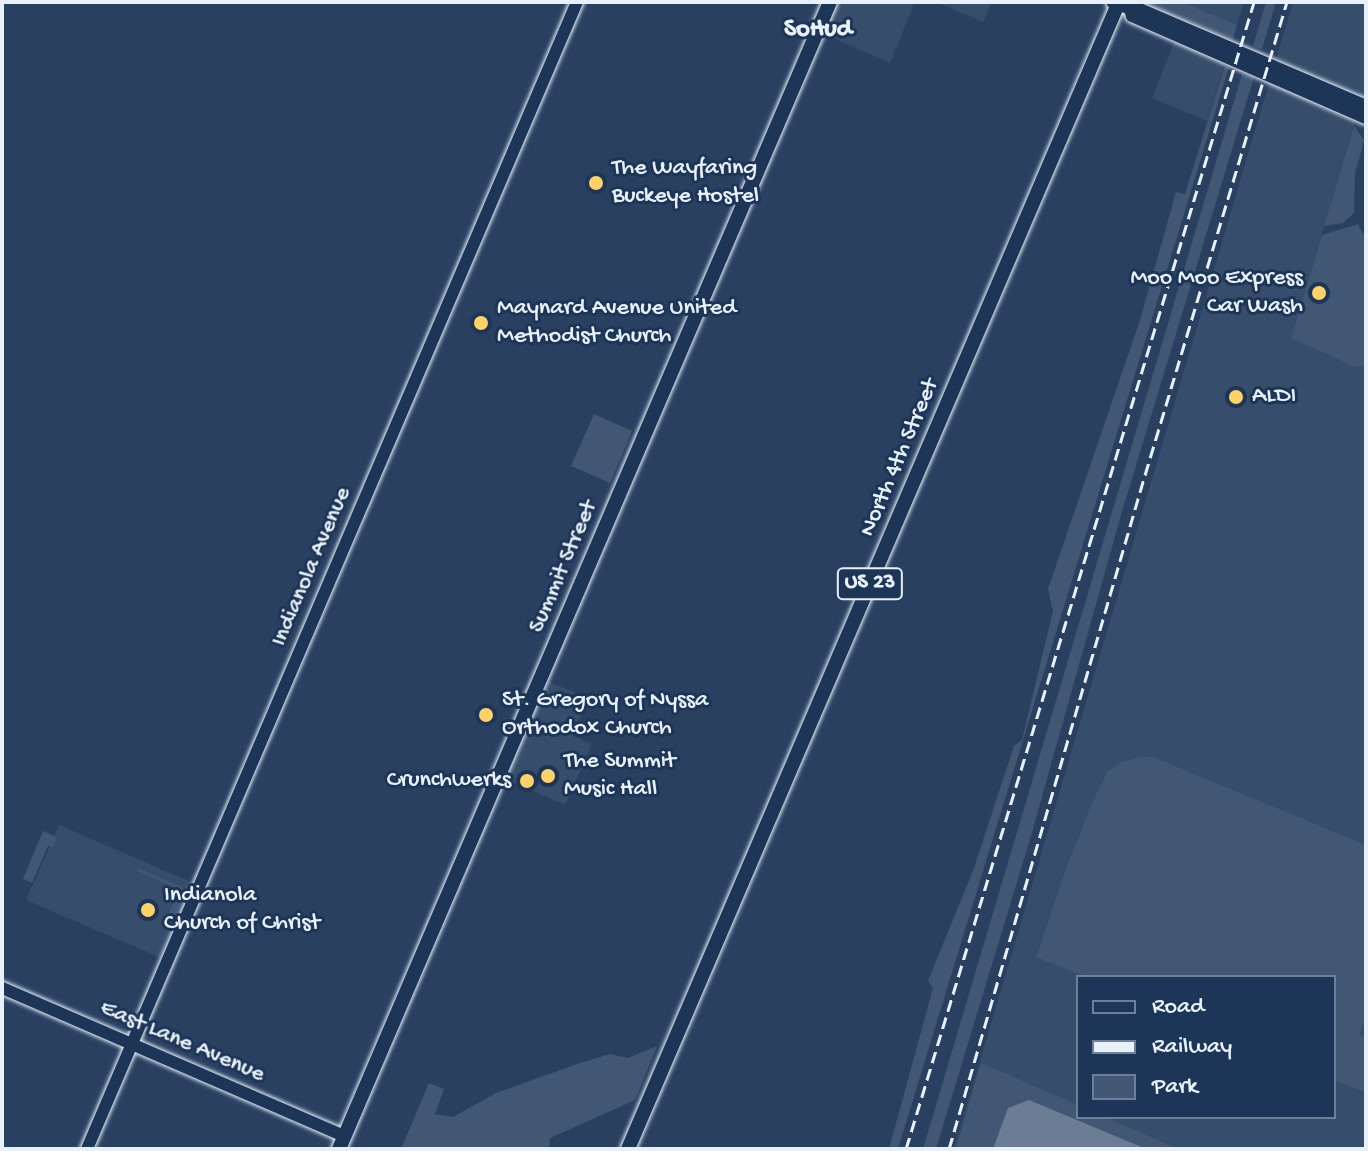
<!DOCTYPE html>
<html>
<head>
<meta charset="utf-8">
<style>
	body { margin:0 }
	#map { position:relative; width:1368px; height:1151px; overflow:hidden; background:#294061; font-family:"Gochi Hand",sans-serif }
	div>[style] { position:absolute }
	.built>* { inset:0; background:#364d6b }
	.green>* { inset:0; background:#415774 }
	.water>* { inset:0; background:#6b7c95 }
	.roads { filter:drop-shadow(0 0 2px #e8f1f8) drop-shadow(0 0 2px #e8f1f8) }
	.secondary>* { height:12px; margin:-6px; padding:0 6px; transform-origin:6px; border-radius:6px; background:#1d3557 }
	.primary>* { height:14px; margin:-7px; padding:0 7px; transform-origin:7px; border-radius:7px; background:#1d3557 }
	.rail>* { height:3px; margin-top:-1.5px; transform-origin:0; background:repeating-linear-gradient(90deg,#e8f1f8 0 12px,transparent 0 18px) }
	.dots>* { width:22px; height:22px; translate:-50% -50%; box-sizing:border-box; border:4px solid #1d3557; border-radius:50% }
	span { translate:-50% -50%; white-space:nowrap; text-align:center; line-height:1.15; -webkit-text-stroke:6px #1d3557; paint-order:stroke }
	.shield-label span { padding:2px 6px; background:#1d3557; border:2px solid; border-radius:6px; -webkit-text-stroke-width:0 }
	.shield-label { font-size:22px; color:#e8f1f8; font-weight:700 }
	.poi-label { font-size:24px; color:#e8f1f8 }
	.left { translate:0 -50%; text-align:left }
	.right { translate:-100% -50%; text-align:right }
	.street-label { font-size:24px; color:#e8f1f8 }
	.neighbourhood-label { font-size:26px; color:#e8f1f8; font-weight:700 }
	.frame { position:absolute; inset:0; border:4px solid #e8f1f8; pointer-events:none }
	.legend { position:absolute; left:1076px; top:975px; width:260px; height:144px; box-sizing:border-box; background:#1d3557; border:2px solid #6e8097; margin:0; padding:10px 14px; list-style:none; font-size:24px; color:#e8f1f8 }
	.legend li { display:flex; align-items:center; gap:16px; height:40px }
	.legend b { width:40px; border:2px solid #6e8097 }
</style>
</head>
<body>
<div id="map">
	<div class="built">
		<div style="clip-path:polygon(828px 2px,915px 2px,890px 63px,817px 31px)"></div>
		<div style="clip-path:polygon(936px 2px,992px 2px,983px 22px)"></div>
		<div style="clip-path:polygon(1119px 2px,1244px 2px,1207px 121px,1152px 98px,1179px 31px)"></div>
		<div style="clip-path:polygon(evenodd,1293px 2px,1366px 2px,1366px 110px,1358px 111px,1292px 337px,1355px 366px,1366px 366px,1366px 1149px,954px 1149px,1293px 2px,1078px 977px,1334px 977px,1334px 1117px,1078px 1117px,1078px 977px)"></div>
		<div style="clip-path:polygon(540px 678px,588px 698px,573px 736px,592px 744px,565px 805px,498px 776px)"></div>
		<div style="clip-path:polygon(59px 825px,200px 886px,168px 961px,26px 900px)"></div>
	</div>
	<div class="green">
		<div style="clip-path:polygon(1142px 2px,1182px 2px,1237px 25px,1233px 39px)"></div>
		<div style="clip-path:polygon(1266px 2px,1276px 2px,1262px 49px,1253px 46px)"></div>
		<div style="clip-path:polygon(1225px 65px,1229px 67px,898px 1149px,889px 1149px,933px 988px,928px 981px,974px 868px,1014px 746px,1022px 740px,1053px 611px,1048px 589px,1140px 320px,1176px 192px,1185px 194px)"></div>
		<div style="clip-path:polygon(1242px 74px,1254px 77px,1121px 515px,1031px 836px,936px 1149px,923px 1149px)"></div>
		<div style="clip-path:polygon(1354px 126px,1364px 140px,1355px 174px,1354px 213px,1343px 223px,1324px 226px)"></div>
		<div style="clip-path:polygon(1358px 224px,1366px 240px,1366px 366px,1355px 367px,1291px 338px,1322px 235px)"></div>
		<div style="clip-path:polygon(594px 414px,632px 431px,610px 483px,571px 466px)"></div>
		<div style="clip-path:polygon(1140px 757px,1153px 757px,1366px 845px,1366px 1018px,1359px 1034px,1366px 1037px,1366px 1093px,1334px 1080px,1334px 977px,1086px 977px,1036px 957px,1068px 863px,1097px 792px,1108px 771px,1124px 761px)"></div>
		<div style="clip-path:polygon(43px 831px,57px 837px,53px 847px,48px 846px,32px 883px,23px 879px)"></div>
		<div style="clip-path:polygon(138px 868px,187px 889px,169px 929px,162px 926px,180px 890px,137px 871px)"></div>
		<div style="clip-path:polygon(657px 1046px,635px 1100px,550px 1138px,549px 1149px,401px 1149px,429px 1083px,444px 1089px,435px 1114px,453px 1117px,496px 1093px,580px 1063px,610px 1054px,628px 1058px)"></div>
		<div style="clip-path:polygon(981px 1063px,1078px 1105px,1078px 1117px,1105px 1117px,1178px 1149px,956px 1149px)"></div>
	</div>
	<div class="water">
		<div style="clip-path:polygon(1029px 1100px,1139px 1146px,1145px 1149px,993px 1149px,1008px 1108px)"></div>
	</div>
	<div class="roads">
		<div class="secondary">
			<div style="left:1118px;top:4px;width:13px;rotate:23deg"></div>
			<div style="left:1130px;top:9px;width:5px;rotate:-22deg"></div>
			<div style="left:1135px;top:7px;width:251px;rotate:23.2deg"></div>
			<div style="left:1130px;top:9px;width:7px;rotate:74deg"></div>
			<div style="left:1132px;top:16px;width:255px;rotate:23.6deg"></div>
			<div style="left:2px;top:988px;width:373px;rotate:23.4deg"></div>
			<div style="left:87px;top:1149px;width:1247px;rotate:-66.87deg"></div>
		</div>
		<div class="primary">
			<div style="left:339px;top:1149px;width:1248px;rotate:-66.83deg"></div>
			<div style="left:628px;top:1149px;width:1245px;rotate:-66.83deg"></div>
			<div style="left:1118px;top:4px;width:5px;rotate:-158deg"></div>
		</div>
	</div>
	<div class="rail">
		<div style="left:906px;top:1149px;width:1199px;rotate:-73.12deg"></div>
		<div style="left:949px;top:1149px;width:702px;rotate:-73.79deg"></div>
		<div style="left:1145px;top:475px;width:494px;rotate:-73.3deg"></div>
	</div>
	<div class="dots">
		<div style="left:596px;top:183px;background:#ffd166"></div>
		<div style="left:1319px;top:293px;background:#ffd166"></div>
		<div style="left:481px;top:323px;background:#ffd166"></div>
		<div style="left:1236px;top:397px;background:#ffd166"></div>
		<div style="left:486px;top:715px;background:#ffd166"></div>
		<div style="left:548px;top:776px;background:#ffd166"></div>
		<div style="left:527px;top:781px;background:#ffd166"></div>
		<div style="left:148px;top:910px;background:#ffd166"></div>
	</div>
	<div class="shield-label">
		<span style="left:870px;top:584px">US 23</span>
	</div>
	<div class="poi-label">
		<span class="left" style="left:612px;top:183px">The Wayfaring<br>Buckeye Hostel</span>
		<span class="right" style="left:1303px;top:293px">Moo Moo Express<br>Car Wash</span>
		<span class="left" style="left:497px;top:323px">Maynard Avenue United<br>Methodist Church</span>
		<span class="left" style="left:1252px;top:397px">ALDI</span>
		<span class="left" style="left:502px;top:715px">St. Gregory of Nyssa<br>Orthodox Church</span>
		<span class="left" style="left:564px;top:776px">The Summit<br>Music Hall</span>
		<span class="right" style="left:511px;top:781px">Crunchwerks</span>
		<span class="left" style="left:164px;top:910px">Indianola<br>Church of Christ</span>
	</div>
	<div class="street-label">
		<span style="left:900px;top:458px;rotate:-67deg">North 4th Street</span>
		<span style="left:312px;top:567px;rotate:-67deg">Indianola Avenue</span>
		<span style="left:564px;top:567px;rotate:-67deg">Summit Street</span>
		<span style="left:182px;top:1042px;rotate:23deg">East Lane Avenue</span>
	</div>
	<div class="neighbourhood-label">
		<span style="left:818px;top:31px">SoHud</span>
	</div>
	<div class="frame"></div>
	<ul class="legend">
	<li><b style="height:10px;background:#1d3557"></b>Road</li>
	<li><b style="height:10px;background:#e8f1f8"></b>Railway</li>
	<li><b style="height:22px;background:#415774"></b>Park</li>
	</ul>
</div>
</body>
</html>
